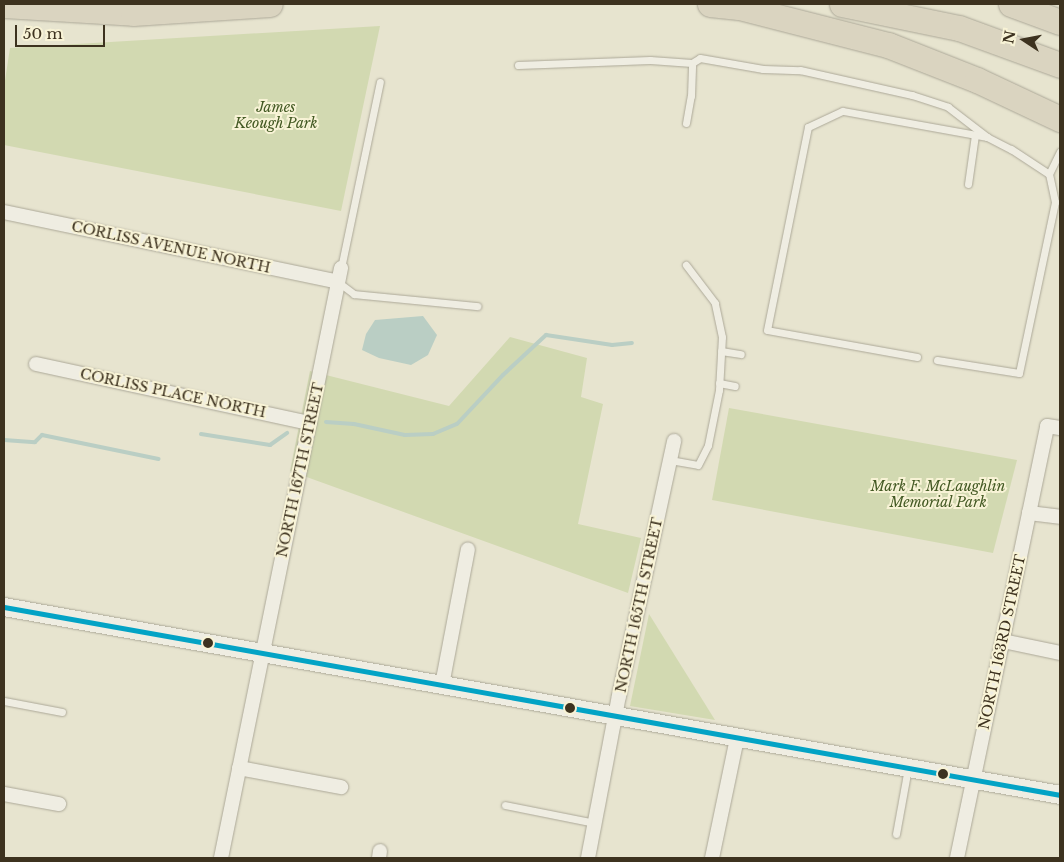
<!DOCTYPE html>
<html>
<head>
<meta charset="utf-8">
<style>
	body { margin:0 }
	#map { position:relative; width:1064px; height:862px; overflow:hidden; background:#e7e4cf; font-family:"Libre Baskerville",serif }
	div>[style] { position:absolute }
	.green>* { inset:0; background:#d2d9b1 }
	.water>* { inset:0; background:#bacec4 }
	.stream>* { height:4px; margin:-2px; padding:0 2px; transform-origin:2px; border-radius:2px; background:#bacec4 }
	.roads { filter:drop-shadow(0 0 1px #aca898) drop-shadow(0 0 1px #aca898) }
	.service>* { height:7px; margin:-3.5px; padding:0 3.5px; transform-origin:3.5px; border-radius:3.5px; background:#efede2 }
	.minor>* { height:14px; margin:-7px; padding:0 7px; transform-origin:7px; border-radius:7px; background:#efede2 }
	.tertiary>* { height:18px; margin:-9px; padding:0 9px; transform-origin:9px; border-radius:9px; background:#efede2 }
	.motorway>* { height:25px; margin:-12.5px; padding:0 12.5px; transform-origin:12.5px; border-radius:12.5px; background:#dad4c0 }
	.bus-1>* { height:5px; margin:-2.5px; padding:0 2.5px; transform-origin:2.5px; border-radius:2.5px; background:#03a3c5 }
	.dots>* { width:14px; height:14px; translate:-50% -50%; box-sizing:border-box; border:2px solid #f8f3d6; border-radius:50% }
	span { translate:-50% -50%; white-space:nowrap; text-align:center; line-height:1.15; -webkit-text-stroke:4px #f8f3d6; paint-order:stroke }
	.park-label { font-size:14px; color:#445a24; font-style:italic }
	.street-label { font-size:14px; color:#3d321f }
	.frame { position:absolute; inset:0; border:5px solid #3d321f; pointer-events:none }
	.north { position:absolute; left:999px; top:15px; width:50px; height:50px; -webkit-text-stroke:4px #f8f3d6; paint-order:stroke; rotate:281deg; font-size:14px; font-weight:700; line-height:20px; text-align:center; color:#3d321f }
	.north::after { content:''; display:block; margin:auto; width:18px; height:22px; background:#3d321f; clip-path:polygon(50% 0,100% 100%,50% 72%,0 100%) }
	.scale { position:absolute; left:15px; top:25px; width:90px; height:22px; box-sizing:border-box; border:2px solid #3d321f; border-top:0; padding-left:6px; font-size:15px; line-height:18px; white-space:nowrap; color:#3d321f; -webkit-text-stroke:4px #f8f3d6; paint-order:stroke }
</style>
</head>
<body>
<div id="map">
	<div class="green">
		<div style="clip-path:polygon(380px 26px,341px 211px,4px 145px,4px 87px,10px 48px)"></div>
		<div style="clip-path:polygon(510px 337px,587px 358px,581px 397px,603px 404px,578px 524px,641px 538px,628px 593px,290px 471px,310px 371px,449px 406px)"></div>
		<div style="clip-path:polygon(729px 408px,1017px 460px,993px 553px,712px 500px)"></div>
		<div style="clip-path:polygon(649px 614px,715px 720px,630px 706px)"></div>
	</div>
	<div class="water">
		<div style="clip-path:polygon(423px 316px,437px 335px,428px 355px,411px 365px,379px 358px,362px 350px,366px 334px,375px 320px)"></div>
	</div>
	<div class="stream">
		<div style="left:326px;top:422px;width:28px;rotate:4deg"></div>
		<div style="left:354px;top:424px;width:52px;rotate:12.2deg"></div>
		<div style="left:405px;top:435px;width:28px;rotate:-2deg"></div>
		<div style="left:433px;top:434px;width:26px;rotate:-23deg"></div>
		<div style="left:457px;top:424px;width:67px;rotate:-46.8deg"></div>
		<div style="left:503px;top:375px;width:59px;rotate:-42.9deg"></div>
		<div style="left:546px;top:335px;width:67px;rotate:8.6deg"></div>
		<div style="left:612px;top:345px;width:20px;rotate:-6deg"></div>
		<div style="left:201px;top:434px;width:70px;rotate:9.1deg"></div>
		<div style="left:270px;top:445px;width:21px;rotate:-35deg"></div>
		<div style="left:4px;top:440px;width:31px;rotate:4deg"></div>
		<div style="left:35px;top:442px;width:10px;rotate:-45deg"></div>
		<div style="left:42px;top:435px;width:119px;rotate:11.6deg"></div>
	</div>
	<div class="roads">
		<div class="service">
			<div style="left:518px;top:65px;width:132px;rotate:-2.2deg"></div>
			<div style="left:650px;top:60px;width:42px;rotate:4.1deg"></div>
			<div style="left:686px;top:123px;width:27px;rotate:-80deg"></div>
			<div style="left:691px;top:96px;width:33px;rotate:-88deg"></div>
			<div style="left:692px;top:63px;width:9px;rotate:-32deg"></div>
			<div style="left:700px;top:58px;width:64px;rotate:9.9deg"></div>
			<div style="left:763px;top:69px;width:37px;rotate:2deg"></div>
			<div style="left:800px;top:70px;width:115px;rotate:12.6deg"></div>
			<div style="left:912px;top:95px;width:38px;rotate:18deg"></div>
			<div style="left:948px;top:107px;width:49px;rotate:37.6deg"></div>
			<div style="left:987px;top:137px;width:27px;rotate:27deg"></div>
			<div style="left:1011px;top:149px;width:45px;rotate:33.3deg"></div>
			<div style="left:968px;top:184px;width:49px;rotate:-81.9deg"></div>
			<div style="left:341px;top:268px;width:190px;rotate:-78.2deg"></div>
			<div style="left:338px;top:282px;width:20px;rotate:37deg"></div>
			<div style="left:354px;top:294px;width:124px;rotate:5.6deg"></div>
			<div style="left:721px;top:351px;width:20px;rotate:9deg"></div>
			<div style="left:917px;top:357px;width:152px;rotate:-169.8deg"></div>
			<div style="left:767px;top:330px;width:207px;rotate:-78.6deg"></div>
			<div style="left:808px;top:127px;width:38px;rotate:-25deg"></div>
			<div style="left:843px;top:111px;width:146px;rotate:10.2deg"></div>
			<div style="left:937px;top:360px;width:83px;rotate:9deg"></div>
			<div style="left:1019px;top:373px;width:175px;rotate:-78.1deg"></div>
			<div style="left:1055px;top:202px;width:29px;rotate:-102deg"></div>
			<div style="left:1049px;top:174px;width:25px;rotate:-64deg"></div>
			<div style="left:719px;top:383px;width:16px;rotate:11deg"></div>
			<div style="left:670px;top:460px;width:28px;rotate:10deg"></div>
			<div style="left:698px;top:465px;width:22px;rotate:-63deg"></div>
			<div style="left:708px;top:445px;width:56px;rotate:-78.7deg"></div>
			<div style="left:719px;top:390px;width:53px;rotate:-86.8deg"></div>
			<div style="left:722px;top:337px;width:35px;rotate:-102deg"></div>
			<div style="left:715px;top:303px;width:48px;rotate:-127.3deg"></div>
			<div style="left:4px;top:701px;width:59px;rotate:10.7deg"></div>
			<div style="left:505px;top:805px;width:92px;rotate:11.3deg"></div>
			<div style="left:896px;top:834px;width:67px;rotate:-79.7deg"></div>
		</div>
		<div class="minor">
			<div style="left:4px;top:212px;width:341px;rotate:11.8deg"></div>
			<div style="left:36px;top:364px;width:280px;rotate:12.2deg"></div>
			<div style="left:1029px;top:513px;width:31px;rotate:7deg"></div>
			<div style="left:1003px;top:641px;width:58px;rotate:11.9deg"></div>
			<div style="left:442px;top:685px;width:138px;rotate:-79.2deg"></div>
			<div style="left:239px;top:768px;width:104px;rotate:10.6deg"></div>
			<div style="left:4px;top:794px;width:56px;rotate:10.3deg"></div>
			<div style="left:221px;top:858px;width:602px;rotate:-78.5deg"></div>
			<div style="left:379px;top:858px;width:7px;rotate:-82deg"></div>
			<div style="left:588px;top:858px;width:165px;rotate:-79.2deg"></div>
			<div style="left:619px;top:696px;width:261px;rotate:-77.8deg"></div>
			<div style="left:712px;top:858px;width:123px;rotate:-78.2deg"></div>
			<div style="left:957px;top:858px;width:441px;rotate:-78.2deg"></div>
			<div style="left:1047px;top:426px;width:13px;rotate:9deg"></div>
		</div>
		<div class="tertiary">
			<div style="left:4px;top:607px;width:1073px;rotate:10.09deg"></div>
		</div>
		<div class="motorway">
			<div style="left:710px;top:4px;width:29px;rotate:6deg"></div>
			<div style="left:739px;top:7px;width:154px;rotate:14.3deg"></div>
			<div style="left:888px;top:45px;width:96px;rotate:21.5deg"></div>
			<div style="left:977px;top:80px;width:92px;rotate:25.2deg"></div>
			<div style="left:842px;top:4px;width:119px;rotate:11.6deg"></div>
			<div style="left:959px;top:28px;width:108px;rotate:20.1deg"></div>
			<div style="left:1011px;top:4px;width:52px;rotate:20.2deg"></div>
			<div style="left:4px;top:5px;width:129px;rotate:3.5deg"></div>
			<div style="left:133px;top:13px;width:137px;rotate:-3.8deg"></div>
		</div>
	</div>
	<div class="bus-1">
		<div style="left:4px;top:607px;width:1073px;rotate:10.09deg"></div>
	</div>
	<div class="dots">
		<div style="left:208px;top:643px;background:#3d321f"></div>
		<div style="left:570px;top:708px;background:#3d321f"></div>
		<div style="left:943px;top:774px;background:#3d321f"></div>
	</div>
	<div class="park-label">
		<span style="left:276px;top:115px">James<br>Keough Park</span>
		<span style="left:938px;top:494px">Mark F. McLaughlin<br>Memorial Park</span>
	</div>
	<div class="street-label">
		<span style="left:171px;top:247px;rotate:12deg">CORLISS AVENUE NORTH</span>
		<span style="left:173px;top:393px;rotate:12deg">CORLISS PLACE NORTH</span>
		<span style="left:300px;top:470px;rotate:-78deg">NORTH 167TH STREET</span>
		<span style="left:639px;top:605px;rotate:-78deg">NORTH 165TH STREET</span>
		<span style="left:1002px;top:642px;rotate:-78deg">NORTH 163RD STREET</span>
	</div>
	<div class="frame"></div>
	<div class="north">N</div>
	<div class="scale">50 m</div>
</div>
</body>
</html>
